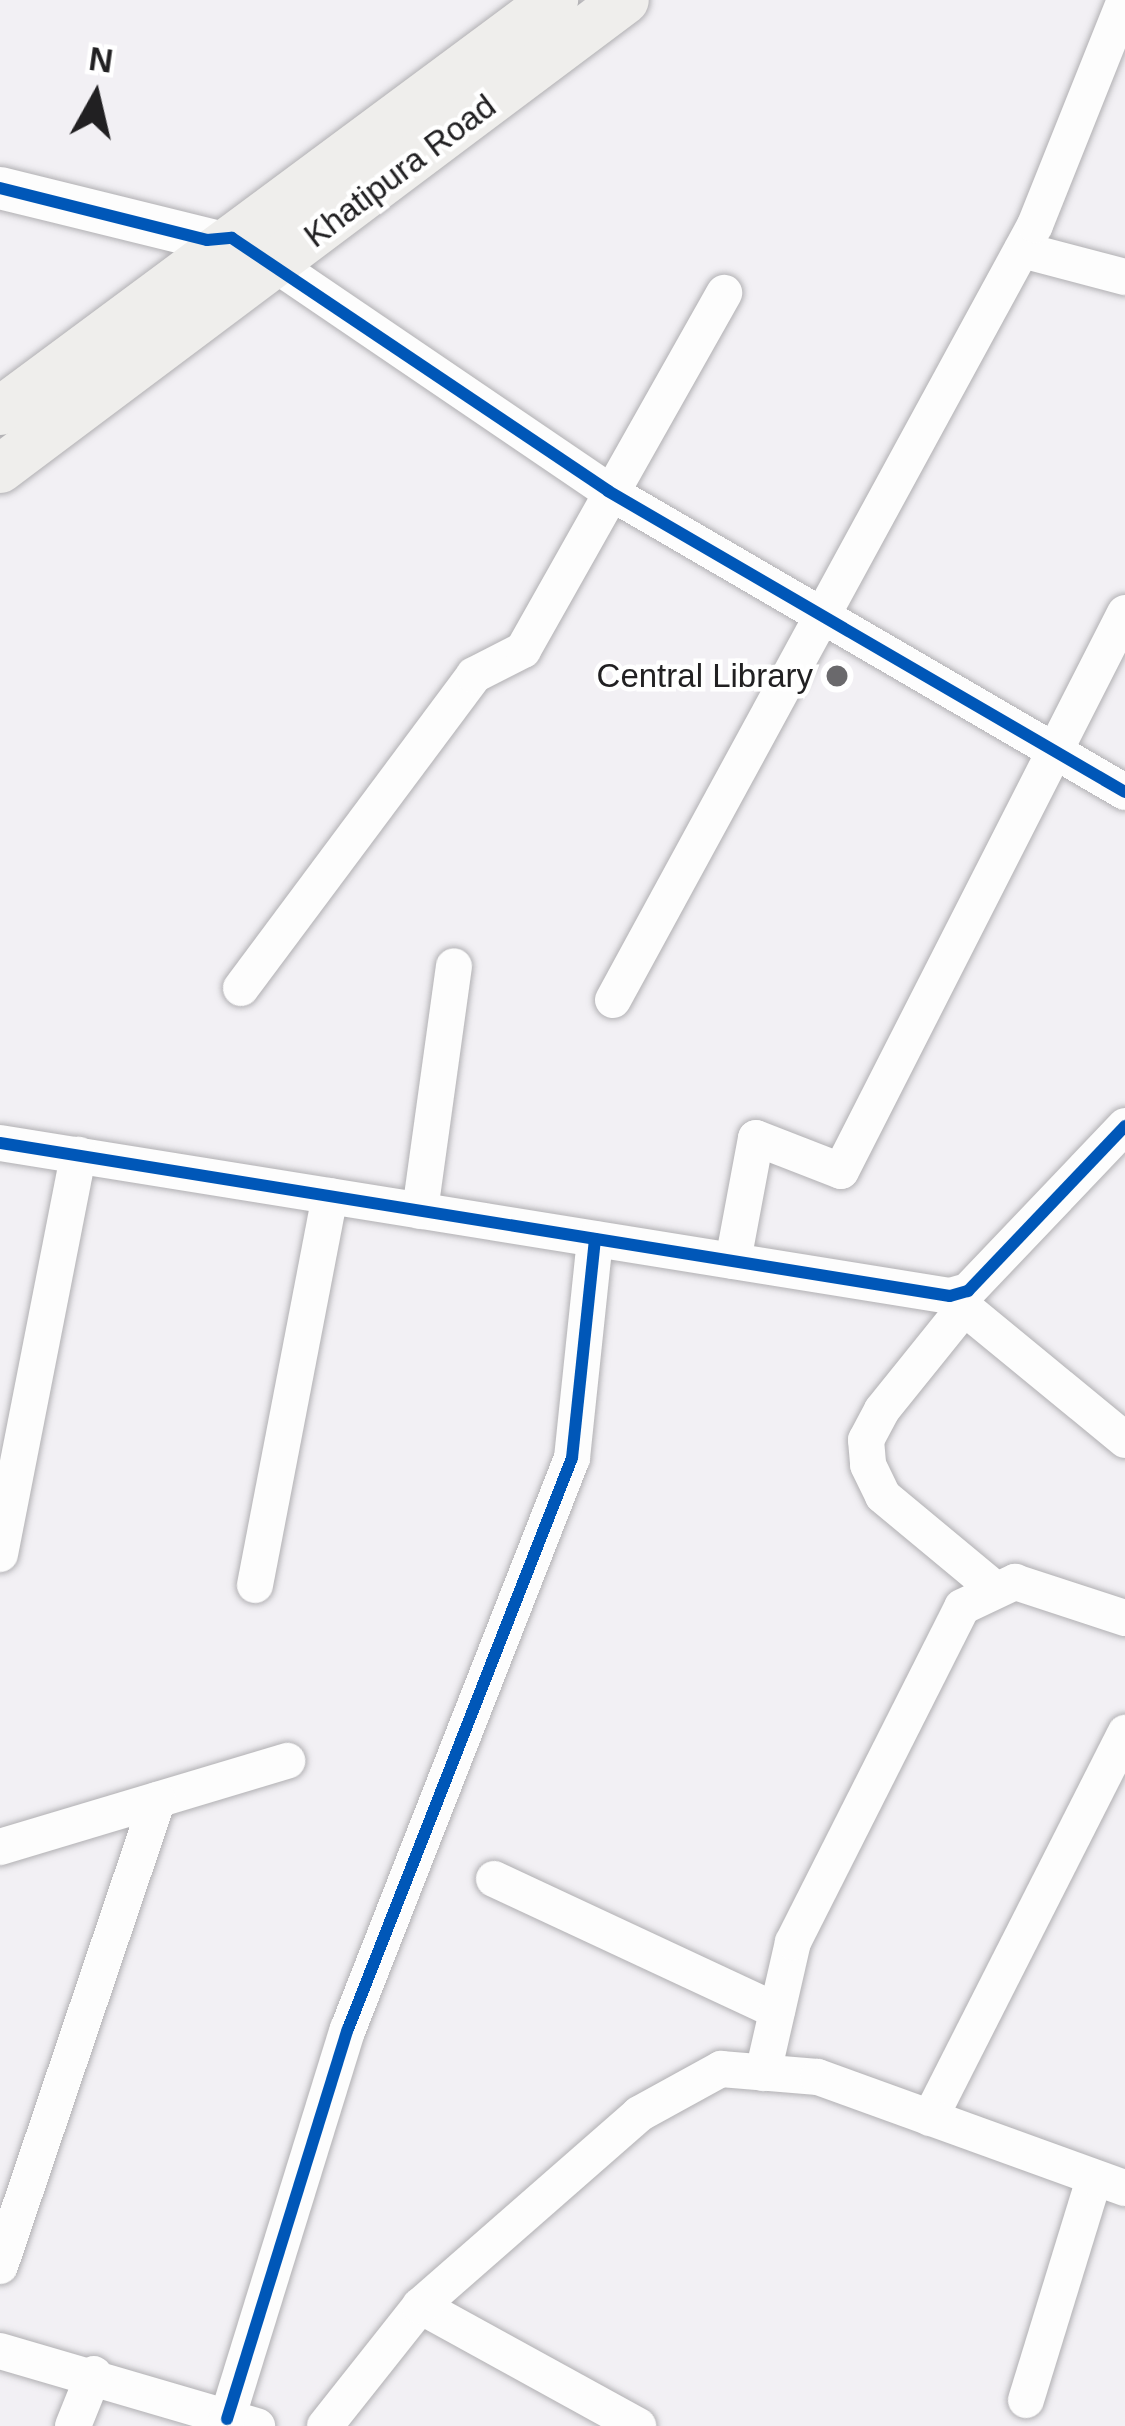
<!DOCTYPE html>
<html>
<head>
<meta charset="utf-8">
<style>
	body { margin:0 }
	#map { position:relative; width:1125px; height:2426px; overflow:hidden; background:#f2f0f4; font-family:Arial,sans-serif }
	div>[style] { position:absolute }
	.roads { filter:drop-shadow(0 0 3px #b1b0b3) drop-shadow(0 0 3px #b1b0b3) }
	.minor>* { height:36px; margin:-18px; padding:0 18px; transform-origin:18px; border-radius:18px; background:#fdfdfd }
	.tertiary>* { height:42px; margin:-21px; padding:0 21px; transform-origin:21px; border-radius:21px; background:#fdfdfd }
	.secondary>* { height:48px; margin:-24px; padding:0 24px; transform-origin:24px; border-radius:24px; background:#efeeec }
	.cycleway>* { height:12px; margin:-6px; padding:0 6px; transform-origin:6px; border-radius:6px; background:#0057b8 }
	.dots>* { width:33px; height:33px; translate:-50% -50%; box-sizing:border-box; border:6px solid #fff; border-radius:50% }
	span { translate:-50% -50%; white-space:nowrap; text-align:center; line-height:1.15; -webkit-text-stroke:9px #fff; paint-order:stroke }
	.street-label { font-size:33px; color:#212022 }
	.poi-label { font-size:33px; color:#212022 }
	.right { translate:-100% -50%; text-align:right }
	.north { position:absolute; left:36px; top:36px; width:120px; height:120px; -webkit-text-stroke:9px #fff; paint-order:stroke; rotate:8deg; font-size:33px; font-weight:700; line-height:48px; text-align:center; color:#212022 }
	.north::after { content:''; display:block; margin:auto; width:42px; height:54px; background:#212022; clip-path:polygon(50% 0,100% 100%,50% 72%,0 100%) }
</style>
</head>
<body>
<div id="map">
	<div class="roads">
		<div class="minor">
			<div style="left:1022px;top:250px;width:106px;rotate:14.7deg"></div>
			<div style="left:276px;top:265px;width:402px;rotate:34.2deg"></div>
			<div style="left:608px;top:491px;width:598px;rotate:30.21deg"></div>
			<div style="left:241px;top:988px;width:390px;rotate:-53.3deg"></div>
			<div style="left:474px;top:675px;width:55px;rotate:-27deg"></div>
			<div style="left:523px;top:650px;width:410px;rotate:-60.6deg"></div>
			<div style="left:613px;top:1000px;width:882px;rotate:-61.43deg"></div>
			<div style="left:1035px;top:225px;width:242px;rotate:-68.2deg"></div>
			<div style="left:0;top:1143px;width:962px;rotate:9.15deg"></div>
			<div style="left:950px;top:1296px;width:19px;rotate:-16deg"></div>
			<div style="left:968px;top:1291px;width:228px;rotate:-46.4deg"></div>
			<div style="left:420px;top:1211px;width:247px;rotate:-82.1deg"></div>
			<div style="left:733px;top:1261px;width:125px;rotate:-79.4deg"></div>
			<div style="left:756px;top:1138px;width:91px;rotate:21.2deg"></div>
			<div style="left:841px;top:1171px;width:626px;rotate:-63.03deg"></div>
			<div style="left:950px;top:1296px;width:227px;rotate:39.4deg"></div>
			<div style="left:964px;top:1308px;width:131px;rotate:128.8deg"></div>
			<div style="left:882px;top:1410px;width:34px;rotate:118deg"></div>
			<div style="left:866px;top:1440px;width:25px;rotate:85deg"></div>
			<div style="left:868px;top:1465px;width:34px;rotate:64deg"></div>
			<div style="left:883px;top:1496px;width:144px;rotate:39.7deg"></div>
			<div style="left:0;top:1554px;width:407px;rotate:-78.9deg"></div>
			<div style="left:255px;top:1585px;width:396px;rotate:-79.1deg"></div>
			<div style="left:0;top:1847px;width:300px;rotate:-16.7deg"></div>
			<div style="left:494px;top:1879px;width:312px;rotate:25deg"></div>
			<div style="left:763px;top:2073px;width:134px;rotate:-77.1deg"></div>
			<div style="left:793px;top:1942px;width:375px;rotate:-63.2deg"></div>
			<div style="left:962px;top:1607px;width:59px;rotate:-25.3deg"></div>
			<div style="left:1015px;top:1582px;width:116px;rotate:18.1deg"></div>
			<div style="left:930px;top:2118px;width:432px;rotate:-63.1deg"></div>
			<div style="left:0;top:2266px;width:492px;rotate:-71.3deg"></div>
			<div style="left:420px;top:2306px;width:249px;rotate:28.8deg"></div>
			<div style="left:0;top:2351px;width:268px;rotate:16.3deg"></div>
			<div style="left:1026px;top:2400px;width:231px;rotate:-72.9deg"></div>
			<div style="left:227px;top:2419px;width:408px;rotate:-72.8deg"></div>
			<div style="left:348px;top:2029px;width:613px;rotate:-68.58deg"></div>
			<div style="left:572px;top:1458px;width:220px;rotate:-84deg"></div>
			<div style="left:73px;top:2426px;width:56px;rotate:-68deg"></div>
			<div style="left:325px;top:2426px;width:153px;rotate:-51.6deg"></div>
			<div style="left:420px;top:2306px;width:291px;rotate:-41.2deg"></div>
			<div style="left:639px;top:2114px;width:94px;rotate:-28.8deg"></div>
			<div style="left:721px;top:2069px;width:97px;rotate:4.7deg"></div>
			<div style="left:818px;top:2077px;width:326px;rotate:19.9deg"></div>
		</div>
		<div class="tertiary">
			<div style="left:0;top:188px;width:256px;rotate:13.8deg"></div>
		</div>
		<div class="secondary">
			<div style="left:0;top:411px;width:690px;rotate:-36.57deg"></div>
			<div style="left:0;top:469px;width:781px;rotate:-36.88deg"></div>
		</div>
	</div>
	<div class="cycleway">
		<div style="left:0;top:188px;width:213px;rotate:14.1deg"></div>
		<div style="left:207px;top:240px;width:25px;rotate:-5deg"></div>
		<div style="left:232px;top:238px;width:453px;rotate:33.9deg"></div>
		<div style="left:608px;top:491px;width:598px;rotate:30.21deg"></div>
		<div style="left:0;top:1143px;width:962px;rotate:9.15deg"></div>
		<div style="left:950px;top:1296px;width:19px;rotate:-16deg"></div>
		<div style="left:968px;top:1291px;width:228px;rotate:-46.4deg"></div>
		<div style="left:227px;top:2419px;width:408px;rotate:-72.8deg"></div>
		<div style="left:348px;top:2029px;width:613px;rotate:-68.58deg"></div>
		<div style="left:572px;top:1458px;width:220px;rotate:-84deg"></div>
	</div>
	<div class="dots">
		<div style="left:837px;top:676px;background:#6a696c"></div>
	</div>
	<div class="street-label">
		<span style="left:400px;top:171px;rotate:-37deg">Khatipura Road</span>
	</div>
	<div class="poi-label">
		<span class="right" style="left:813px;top:676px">Central Library</span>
	</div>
	<div class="north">N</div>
</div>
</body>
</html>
